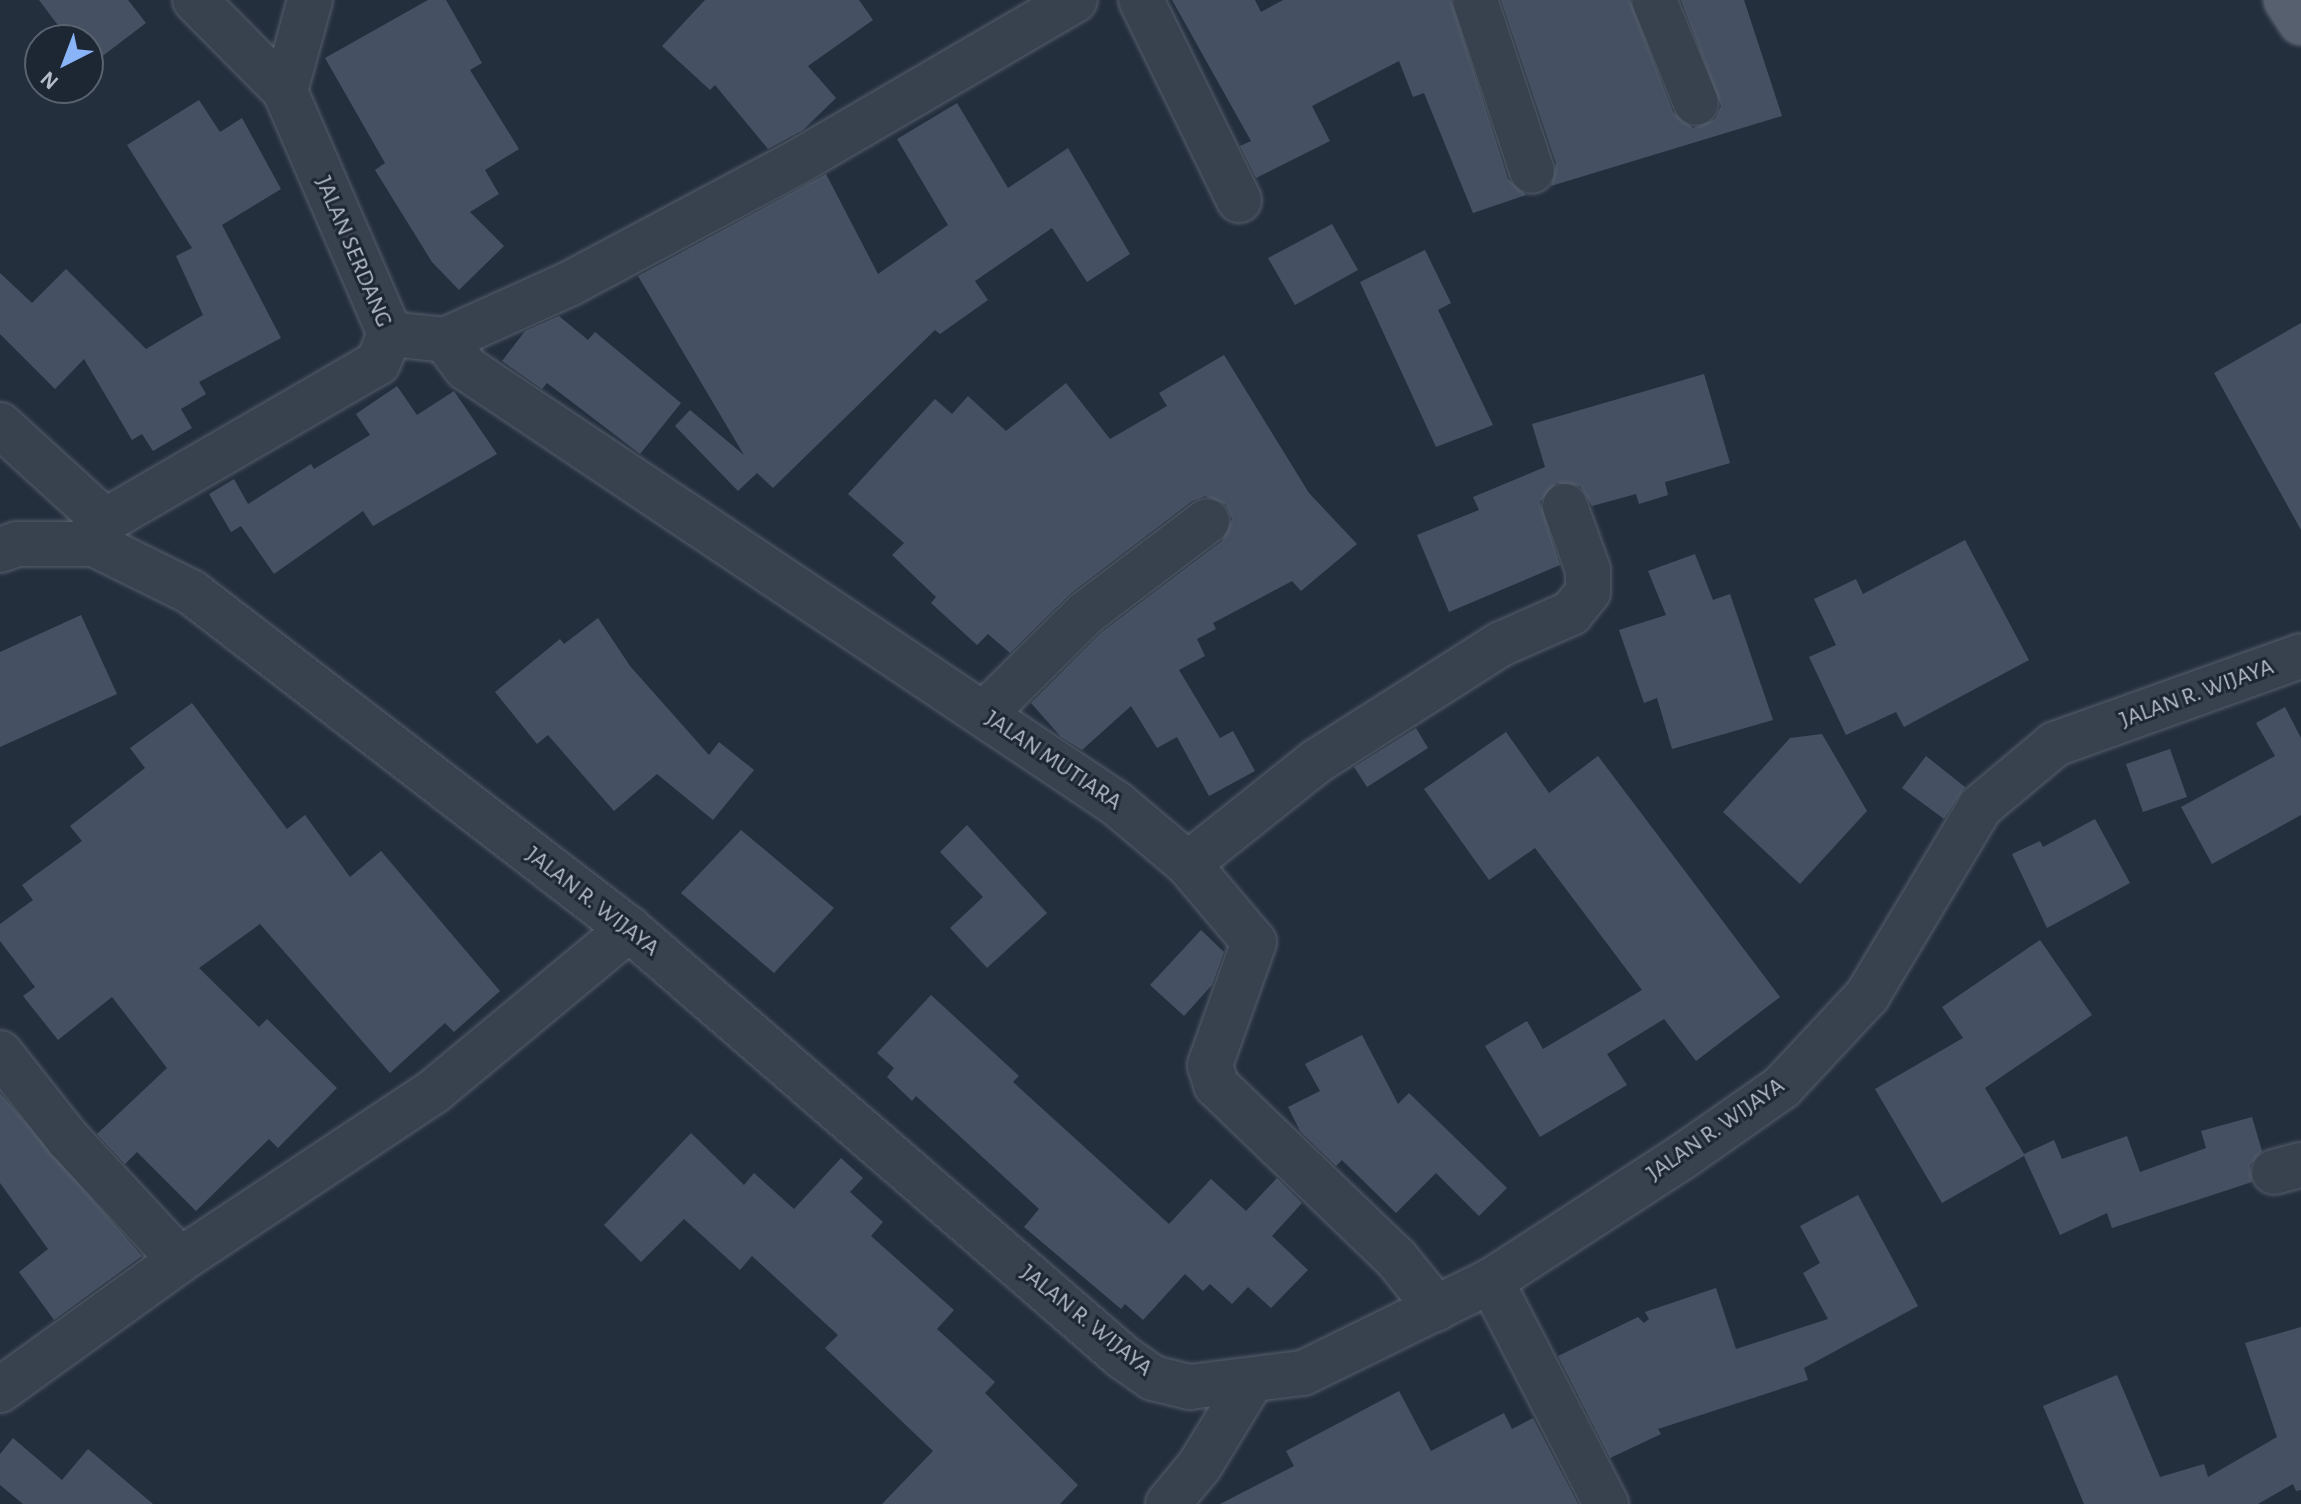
<!DOCTYPE html>
<html>
<head>
<meta charset="utf-8">
<style>
	body { margin:0 }
	#map { position:relative; width:2301px; height:1504px; overflow:hidden; background:#242f3e; font-family:"Alegreya Sans",sans-serif }
	div>[style] { position:absolute }
	.building>* { inset:0; background:#455162 }
	.roads { filter:drop-shadow(0 0 2px #565f6c) drop-shadow(0 0 2px #565f6c) }
	.minor>* { height:44px; margin:-22px; padding:0 22px; transform-origin:22px; border-radius:22px; background:#38414e }
	.major>* { height:44px; margin:-22px; padding:0 22px; transform-origin:22px; border-radius:22px; background:#56606e }
	span { translate:-50% -50%; white-space:nowrap; text-align:center; line-height:1.15; -webkit-text-stroke:6px #1d2633; paint-order:stroke }
	.street-label { font-size:24px; color:#b4bcc9 }
	.north { position:absolute; left:24px; top:24px; width:80px; height:80px; box-sizing:border-box; background:#1d2633; border:2px solid #59626f; border-radius:50%; rotate:222deg; font-size:22px; font-weight:700; line-height:32px; text-align:center; color:#b4bcc9 }
	.north::after { content:''; display:block; margin:auto; width:28px; height:36px; background:#8ab4f8; clip-path:polygon(50% 0,100% 100%,50% 72%,0 100%) }
</style>
</head>
<body>
<div id="map">
	<div class="building">
		<div style="clip-path:polygon(39px 0,128px 0,146px 23px,88px 67px,88px 40px,69px 40px)"></div>
		<div style="clip-path:polygon(428px 0,446px 0,482px 63px,470px 70px,519px 149px,485px 170px,499px 194px,470px 212px,504px 246px,459px 290px,432px 262px,375px 170px,385px 163px,325px 58px)"></div>
		<div style="clip-path:polygon(705px 0,859px 0,873px 20px,808px 66px,836px 98px,803px 130px,768px 149px,715px 85px,710px 90px,662px 46px)"></div>
		<div style="clip-path:polygon(1172px 0,1255px 0,1261px 12px,1283px 0,1451px 0,1508px 179px,1526px 195px,1473px 213px,1424px 93px,1413px 97px,1399px 61px,1312px 106px,1330px 141px,1256px 178px,1240px 146px,1251px 141px)"></div>
		<div style="clip-path:polygon(1501px 0,1630px 0,1673px 112px,1693px 128px,1715px 119px,1721px 106px,1681px 0,1744px 0,1782px 116px,1551px 186px,1556px 163px)"></div>
		<div style="clip-path:polygon(199px 100px,220px 132px,242px 118px,281px 189px,222px 225px,281px 338px,199px 382px,206px 394px,181px 409px,192px 428px,153px 451px,142px 434px,132px 440px,84px 359px,55px 389px,0 334px,0 273px,32px 303px,66px 269px,146px 349px,203px 315px,176px 256px,192px 248px,127px 145px)"></div>
		<div style="clip-path:polygon(957px 103px,1008px 188px,1068px 148px,1130px 254px,1087px 282px,1052px 228px,975px 281px,988px 300px,940px 334px,935px 330px,773px 488px,757px 473px,738px 491px,675px 426px,690px 410px,744px 455px,638px 276px,826px 174px,878px 274px,948px 225px,897px 139px)"></div>
		<div style="clip-path:polygon(1332px 224px,1358px 270px,1295px 305px,1268px 258px)"></div>
		<div style="clip-path:polygon(1425px 250px,1451px 303px,1438px 310px,1493px 425px,1436px 447px,1360px 282px)"></div>
		<div style="clip-path:polygon(559px 316px,588px 340px,595px 332px,681px 403px,640px 454px,547px 383px,542px 389px,502px 361px,525px 331px)"></div>
		<div style="clip-path:polygon(2301px 323px,2301px 530px,2214px 373px)"></div>
		<div style="clip-path:polygon(1224px 355px,1309px 493px,1357px 544px,1301px 591px,1292px 581px,1213px 623px,1216px 629px,1197px 639px,1205px 656px,1179px 670px,1220px 738px,1233px 731px,1255px 771px,1209px 796px,1177px 737px,1157px 748px,1131px 706px,1082px 750px,1061px 737px,1031px 703px,1102px 632px,1222px 541px,1232px 519px,1226px 505px,1205px 496px,1192px 501px,1071px 593px,1010px 653px,988px 634px,977px 645px,931px 603px,936px 597px,892px 555px,904px 543px,848px 494px,935px 399px,952px 414px,968px 396px,1006px 431px,1066px 383px,1110px 439px,1167px 406px,1159px 393px)"></div>
		<div style="clip-path:polygon(1704px 374px,1730px 463px,1665px 482px,1668px 495px,1639px 504px,1636px 494px,1592px 506px,1580px 486px,1556px 483px,1540px 502px,1560px 565px,1449px 612px,1417px 535px,1479px 510px,1473px 497px,1545px 467px,1532px 424px)"></div>
		<div style="clip-path:polygon(397px 386px,417px 415px,454px 391px,497px 454px,373px 526px,363px 511px,274px 574px,241px 526px,231px 532px,209px 494px,234px 479px,248px 504px,311px 464px,314px 469px,370px 435px,356px 414px)"></div>
		<div style="clip-path:polygon(1965px 540px,2029px 660px,1904px 727px,1896px 712px,1846px 735px,1809px 657px,1836px 645px,1814px 599px,1856px 579px,1863px 594px)"></div>
		<div style="clip-path:polygon(1695px 554px,1713px 600px,1730px 594px,1773px 720px,1672px 749px,1657px 698px,1644px 703px,1619px 630px,1666px 615px,1648px 571px)"></div>
		<div style="clip-path:polygon(81px 615px,117px 694px,0 747px,0 652px)"></div>
		<div style="clip-path:polygon(598px 618px,630px 666px,709px 755px,719px 742px,754px 770px,713px 820px,657px 774px,614px 811px,548px 735px,537px 744px,495px 692px,560px 639px,564px 644px)"></div>
		<div style="clip-path:polygon(192px 703px,287px 829px,305px 815px,350px 877px,381px 851px,500px 991px,454px 1032px,445px 1023px,390px 1073px,260px 924px,199px 968px,259px 1027px,267px 1019px,337px 1088px,278px 1148px,269px 1139px,196px 1211px,137px 1152px,125px 1164px,97px 1134px,167px 1068px,112px 997px,58px 1040px,23px 996px,35px 987px,0 941px,0 924px,33px 900px,22px 885px,82px 841px,70px 826px,145px 768px,130px 748px)"></div>
		<div style="clip-path:polygon(2285px 707px,2301px 738px,2301px 815px,2212px 864px,2181px 807px,2275px 756px,2256px 723px)"></div>
		<div style="clip-path:polygon(1416px 728px,1428px 748px,1367px 787px,1354px 767px)"></div>
		<div style="clip-path:polygon(1506px 732px,1549px 793px,1598px 756px,1780px 997px,1696px 1061px,1664px 1019px,1607px 1054px,1627px 1085px,1540px 1137px,1485px 1046px,1527px 1021px,1543px 1049px,1642px 990px,1535px 848px,1489px 880px,1424px 789px)"></div>
		<div style="clip-path:polygon(1822px 734px,1867px 811px,1800px 884px,1723px 812px,1790px 738px)"></div>
		<div style="clip-path:polygon(2170px 749px,2187px 797px,2143px 812px,2126px 764px)"></div>
		<div style="clip-path:polygon(1926px 756px,1965px 787px,1944px 819px,1902px 788px)"></div>
		<div style="clip-path:polygon(2095px 819px,2130px 883px,2047px 928px,2012px 854px,2040px 841px,2043px 847px)"></div>
		<div style="clip-path:polygon(967px 825px,1047px 913px,987px 968px,950px 928px,983px 897px,940px 852px)"></div>
		<div style="clip-path:polygon(741px 830px,834px 908px,774px 973px,681px 893px)"></div>
		<div style="clip-path:polygon(1201px 930px,1224px 952px,1212px 985px,1184px 1016px,1150px 985px)"></div>
		<div style="clip-path:polygon(2040px 940px,2092px 1015px,1985px 1088px,2024px 1154px,2054px 1140px,2062px 1159px,2127px 1136px,2140px 1172px,2206px 1148px,2201px 1131px,2252px 1117px,2262px 1151px,2250px 1165px,2252px 1182px,2112px 1228px,2107px 1213px,2060px 1235px,2024px 1156px,1942px 1203px,1875px 1089px,1963px 1038px,1942px 1007px)"></div>
		<div style="clip-path:polygon(931px 995px,1019px 1076px,1013px 1082px,1169px 1224px,1211px 1179px,1246px 1211px,1277px 1178px,1302px 1203px,1272px 1236px,1308px 1270px,1271px 1308px,1248px 1287px,1232px 1304px,1210px 1284px,1203px 1291px,1185px 1274px,1143px 1320px,1125px 1304px,1121px 1309px,1024px 1227px,1039px 1209px,916px 1096px,912px 1101px,887px 1077px,894px 1068px,877px 1053px)"></div>
		<div style="clip-path:polygon(1362px 1035px,1398px 1104px,1409px 1093px,1507px 1188px,1479px 1216px,1436px 1173px,1396px 1213px,1342px 1160px,1336px 1166px,1300px 1131px,1288px 1107px,1320px 1091px,1305px 1064px)"></div>
		<div style="clip-path:polygon(0 1093px,142px 1256px,54px 1320px,19px 1272px,48px 1249px,0 1183px)"></div>
		<div style="clip-path:polygon(691px 1133px,744px 1185px,754px 1173px,794px 1209px,841px 1158px,863px 1178px,850px 1192px,883px 1222px,871px 1236px,954px 1310px,937px 1329px,995px 1382px,985px 1393px,1078px 1485px,1060px 1504px,882px 1504px,933px 1451px,825px 1348px,838px 1335px,752px 1256px,740px 1270px,684px 1219px,641px 1262px,604px 1225px)"></div>
		<div style="clip-path:polygon(1858px 1195px,1918px 1306px,1804px 1368px,1808px 1380px,1658px 1429px,1661px 1434px,1610px 1458px,1558px 1356px,1638px 1317px,1644px 1323px,1649px 1319px,1645px 1312px,1716px 1288px,1736px 1349px,1828px 1319px,1803px 1273px,1820px 1263px,1800px 1226px)"></div>
		<div style="clip-path:polygon(2301px 1327px,2301px 1490px,2296px 1491px,2293px 1484px,2258px 1504px,2084px 1504px,2043px 1406px,2117px 1375px,2160px 1477px,2204px 1464px,2208px 1477px,2277px 1437px,2245px 1343px)"></div>
		<div style="clip-path:polygon(1399px 1391px,1431px 1451px,1504px 1413px,1512px 1429px,1533px 1418px,1578px 1504px,1220px 1504px,1294px 1466px,1286px 1451px)"></div>
		<div style="clip-path:polygon(13px 1438px,62px 1480px,88px 1449px,153px 1504px,23px 1504px,0 1485px,0 1454px)"></div>
	</div>
	<div class="roads">
		<div class="minor">
			<div style="left:195px;top:0;width:128px;rotate:45.3deg"></div>
			<div style="left:1141px;top:0;width:223px;rotate:63.9deg"></div>
			<div style="left:1475px;top:0;width:180px;rotate:71.6deg"></div>
			<div style="left:1654px;top:0;width:111px;rotate:67.8deg"></div>
			<div style="left:390px;top:334px;width:55px;rotate:6.2deg"></div>
			<div style="left:445px;top:340px;width:136px;rotate:-24.3deg"></div>
			<div style="left:569px;top:284px;width:257px;rotate:-28.1deg"></div>
			<div style="left:796px;top:163px;width:323px;rotate:-30.3deg"></div>
			<div style="left:445px;top:340px;width:35px;rotate:53deg"></div>
			<div style="left:466px;top:368px;width:784px;rotate:33.81deg"></div>
			<div style="left:1117px;top:804px;width:93px;rotate:40.2deg"></div>
			<div style="left:1188px;top:864px;width:102px;rotate:49.8deg"></div>
			<div style="left:1254px;top:942px;width:131px;rotate:109.7deg"></div>
			<div style="left:1210px;top:1065px;width:21px;rotate:73deg"></div>
			<div style="left:1216px;top:1085px;width:250px;rotate:43.9deg"></div>
			<div style="left:1396px;top:1258px;width:65px;rotate:51.2deg"></div>
			<div style="left:0;top:425px;width:142px;rotate:42.4deg"></div>
			<div style="left:94px;top:544px;width:25px;rotate:-64deg"></div>
			<div style="left:105px;top:521px;width:315px;rotate:-30.1deg"></div>
			<div style="left:378px;top:363px;width:31px;rotate:-68deg"></div>
			<div style="left:390px;top:334px;width:265px;rotate:-113.4deg"></div>
			<div style="left:285px;top:91px;width:94px;rotate:-74.6deg"></div>
			<div style="left:0;top:550px;width:18px;rotate:-19deg"></div>
			<div style="left:17px;top:544px;width:77px"></div>
			<div style="left:94px;top:544px;width:108px;rotate:26.3deg"></div>
			<div style="left:191px;top:592px;width:553px;rotate:37.57deg"></div>
			<div style="left:629px;top:929px;width:654px;rotate:40.91deg"></div>
			<div style="left:1123px;top:1357px;width:37px;rotate:35deg"></div>
			<div style="left:1153px;top:1378px;width:38px;rotate:14deg"></div>
			<div style="left:1190px;top:1387px;width:114px;rotate:-7.1deg"></div>
			<div style="left:1303px;top:1373px;width:209px;rotate:-26.1deg"></div>
			<div style="left:1491px;top:1281px;width:231px;rotate:-33deg"></div>
			<div style="left:1685px;top:1155px;width:118px;rotate:-35deg"></div>
			<div style="left:1782px;top:1087px;width:125px;rotate:-47deg"></div>
			<div style="left:1867px;top:996px;width:220px;rotate:-59.1deg"></div>
			<div style="left:1980px;top:807px;width:98px;rotate:-40deg"></div>
			<div style="left:2055px;top:744px;width:261px;rotate:-19.7deg"></div>
			<div style="left:984px;top:714px;width:144px;rotate:-44.7deg"></div>
			<div style="left:1086px;top:613px;width:152px;rotate:-37.2deg"></div>
			<div style="left:1188px;top:864px;width:165px;rotate:-38.6deg"></div>
			<div style="left:1317px;top:761px;width:218px;rotate:-32.5deg"></div>
			<div style="left:1501px;top:644px;width:77px;rotate:-23.9deg"></div>
			<div style="left:1571px;top:613px;width:27px;rotate:-51deg"></div>
			<div style="left:1588px;top:592px;width:22px;rotate:-90deg"></div>
			<div style="left:1588px;top:570px;width:68px;rotate:-109.8deg"></div>
			<div style="left:0;top:1053px;width:110px;rotate:51.7deg"></div>
			<div style="left:68px;top:1139px;width:165px;rotate:47.2deg"></div>
			<div style="left:2274px;top:1172px;width:28px;rotate:-15deg"></div>
			<div style="left:1491px;top:1281px;width:251px;rotate:62.7deg"></div>
			<div style="left:0;top:1390px;width:222px;rotate:-35.8deg"></div>
			<div style="left:180px;top:1260px;width:305px;rotate:-33.6deg"></div>
			<div style="left:434px;top:1091px;width:254px;rotate:-39.7deg"></div>
			<div style="left:1168px;top:1504px;width:50px;rotate:-50.6deg"></div>
			<div style="left:1200px;top:1465px;width:96px;rotate:-58.6deg"></div>
		</div>
		<div class="major">
			<div style="left:2286px;top:0;width:27px;rotate:57deg"></div>
		</div>
	</div>
	<div class="street-label">
		<span style="left:353px;top:252px;rotate:67deg">JALAN SERDANG</span>
		<span style="left:2197px;top:694px;rotate:-20deg">JALAN R. WIJAYA</span>
		<span style="left:1053px;top:761px;rotate:34deg">JALAN MUTIARA</span>
		<span style="left:592px;top:902px;rotate:38deg">JALAN R. WIJAYA</span>
		<span style="left:1716px;top:1130px;rotate:-35deg">JALAN R. WIJAYA</span>
		<span style="left:1086px;top:1321px;rotate:39deg">JALAN R. WIJAYA</span>
	</div>
	<div class="north">N</div>
</div>
</body>
</html>
